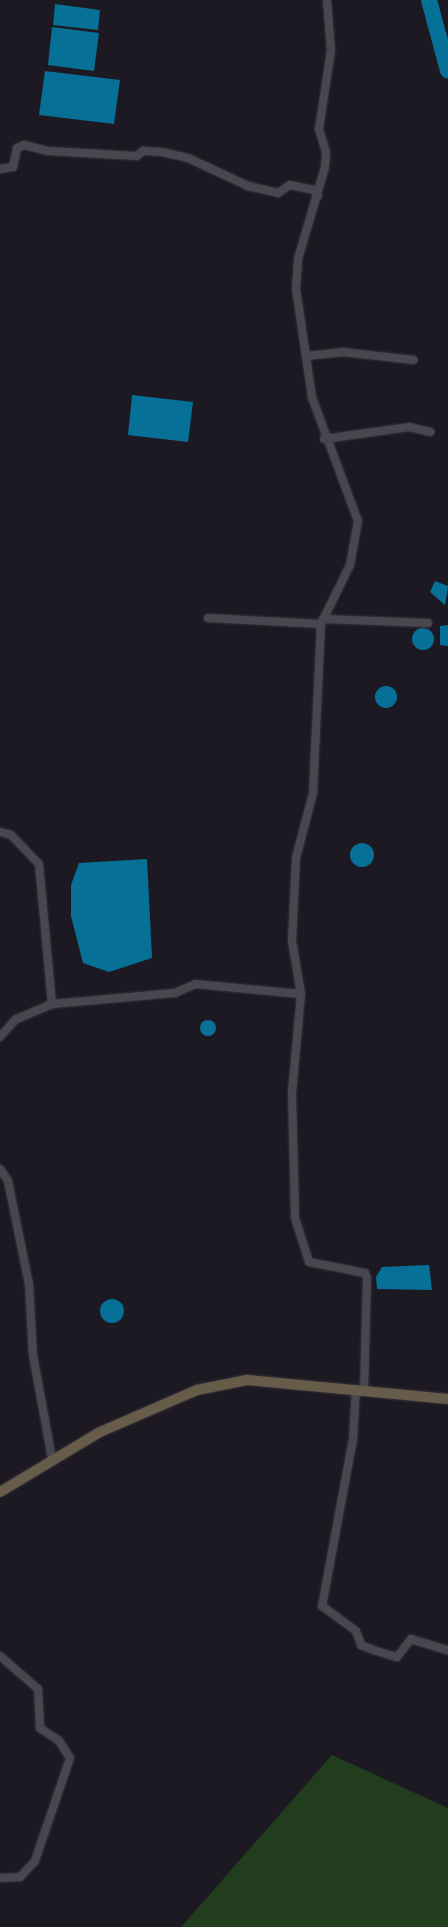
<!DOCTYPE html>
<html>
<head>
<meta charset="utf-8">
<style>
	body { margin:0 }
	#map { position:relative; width:448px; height:1927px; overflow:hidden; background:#1d1923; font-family:Poppins,sans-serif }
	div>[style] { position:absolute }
	.green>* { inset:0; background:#223d1d }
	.water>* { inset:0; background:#067097 }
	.round { border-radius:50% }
	.river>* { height:16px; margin:-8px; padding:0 8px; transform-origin:8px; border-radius:8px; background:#067097 }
	.roads { filter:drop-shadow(0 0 1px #36333a) drop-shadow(0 0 1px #36333a) }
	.street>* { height:8px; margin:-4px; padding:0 4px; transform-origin:4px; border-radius:4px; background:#4a4650 }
	.secondary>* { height:10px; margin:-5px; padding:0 5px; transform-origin:5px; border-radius:5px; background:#675c4a }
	span { translate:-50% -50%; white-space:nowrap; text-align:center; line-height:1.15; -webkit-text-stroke:4px #141019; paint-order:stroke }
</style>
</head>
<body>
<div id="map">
	<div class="green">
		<div style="clip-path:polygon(332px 1755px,448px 1808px,448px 1927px,181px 1927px)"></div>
	</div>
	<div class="water">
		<div style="clip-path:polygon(55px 4px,100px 10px,98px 30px,53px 25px)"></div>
		<div style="clip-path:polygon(52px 27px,99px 33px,94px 71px,48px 65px)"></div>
		<div style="clip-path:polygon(45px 71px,120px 80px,114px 124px,39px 115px)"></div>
		<div style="clip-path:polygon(132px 395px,193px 402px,188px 442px,128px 435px)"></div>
		<div style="clip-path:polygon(435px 581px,448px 586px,445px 605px,430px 592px)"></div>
		<div style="clip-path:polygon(448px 625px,448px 646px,440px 645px,440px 626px)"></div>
		<div class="round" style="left:412px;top:628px;width:22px;height:22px"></div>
		<div class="round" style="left:375px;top:686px;width:22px;height:22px"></div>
		<div class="round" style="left:350px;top:843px;width:24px;height:24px"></div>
		<div style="clip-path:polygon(147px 859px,152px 958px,109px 972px,83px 963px,71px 916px,71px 885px,79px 863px)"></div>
		<div class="round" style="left:200px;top:1020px;width:16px;height:16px"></div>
		<div style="clip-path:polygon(429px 1265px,432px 1290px,377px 1289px,376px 1277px,382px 1267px)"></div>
		<div class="round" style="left:100px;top:1299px;width:24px;height:24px"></div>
	</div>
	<div class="river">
		<div style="left:429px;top:0;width:73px;rotate:75deg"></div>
	</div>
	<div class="roads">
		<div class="street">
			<div style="left:0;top:169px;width:13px;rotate:-9deg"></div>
			<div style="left:13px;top:167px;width:19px;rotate:-78deg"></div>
			<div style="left:17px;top:148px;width:8px;rotate:-23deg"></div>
			<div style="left:24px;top:145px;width:25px;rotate:14deg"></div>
			<div style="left:48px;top:151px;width:89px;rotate:3.2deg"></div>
			<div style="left:137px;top:156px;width:8px;rotate:-40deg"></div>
			<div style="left:143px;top:151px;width:19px;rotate:3deg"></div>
			<div style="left:162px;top:152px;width:27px;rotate:13deg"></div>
			<div style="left:188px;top:158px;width:66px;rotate:25deg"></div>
			<div style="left:248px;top:186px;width:31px;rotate:13deg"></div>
			<div style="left:278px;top:193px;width:14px;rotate:-34deg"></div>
			<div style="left:290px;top:185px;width:25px;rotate:12deg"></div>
			<div style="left:314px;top:190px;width:7px;rotate:56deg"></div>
			<div style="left:306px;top:356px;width:36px;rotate:-6deg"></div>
			<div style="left:342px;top:352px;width:72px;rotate:6.3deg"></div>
			<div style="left:324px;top:439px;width:86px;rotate:-8deg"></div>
			<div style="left:409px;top:427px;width:22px;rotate:13deg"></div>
			<div style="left:208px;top:618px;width:113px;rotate:3deg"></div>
			<div style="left:323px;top:619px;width:105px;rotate:2.2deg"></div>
			<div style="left:0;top:832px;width:11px;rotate:15deg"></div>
			<div style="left:11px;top:835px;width:40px;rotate:46deg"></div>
			<div style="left:39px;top:864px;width:141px;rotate:84.7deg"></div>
			<div style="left:52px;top:1004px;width:39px;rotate:157deg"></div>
			<div style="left:16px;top:1019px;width:24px;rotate:132deg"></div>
			<div style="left:301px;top:994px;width:99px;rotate:95.2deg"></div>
			<div style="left:292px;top:1093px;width:125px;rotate:88.6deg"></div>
			<div style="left:295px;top:1218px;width:46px;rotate:72.3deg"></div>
			<div style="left:309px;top:1262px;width:57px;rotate:11.1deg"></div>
			<div style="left:365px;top:1273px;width:5px;rotate:68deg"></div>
			<div style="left:367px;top:1278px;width:111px;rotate:91.5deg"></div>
			<div style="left:52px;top:1004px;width:123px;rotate:-5.1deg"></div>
			<div style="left:175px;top:993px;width:22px;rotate:-24deg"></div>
			<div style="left:195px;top:984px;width:106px;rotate:5.4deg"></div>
			<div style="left:301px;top:994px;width:54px;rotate:-99.6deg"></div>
			<div style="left:292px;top:941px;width:83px;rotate:-87.2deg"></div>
			<div style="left:296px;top:858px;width:67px;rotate:-75.3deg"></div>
			<div style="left:313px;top:793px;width:169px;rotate:-87.3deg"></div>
			<div style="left:321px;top:624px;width:66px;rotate:-63.8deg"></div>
			<div style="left:350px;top:565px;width:45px;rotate:-79.7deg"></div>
			<div style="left:358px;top:521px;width:132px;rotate:-110.4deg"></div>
			<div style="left:312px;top:397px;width:109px;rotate:-98.4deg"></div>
			<div style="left:296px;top:289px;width:30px;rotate:-86deg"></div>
			<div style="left:298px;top:259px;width:96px;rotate:-73.6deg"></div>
			<div style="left:325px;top:167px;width:15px;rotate:-86deg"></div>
			<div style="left:326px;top:152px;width:24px;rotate:-107deg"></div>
			<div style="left:319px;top:129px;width:79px;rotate:-81.3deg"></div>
			<div style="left:331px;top:51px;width:51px;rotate:-94.5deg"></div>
			<div style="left:0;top:1169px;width:14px;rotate:56deg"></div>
			<div style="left:8px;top:1181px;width:105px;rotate:78.5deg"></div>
			<div style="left:29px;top:1284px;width:71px;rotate:86.8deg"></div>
			<div style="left:33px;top:1355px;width:106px;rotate:79.6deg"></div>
			<div style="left:356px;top:1389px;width:50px;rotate:93.4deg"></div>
			<div style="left:353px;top:1439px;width:170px;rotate:100.5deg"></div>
			<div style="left:322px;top:1606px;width:42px;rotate:36.3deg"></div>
			<div style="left:356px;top:1631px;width:15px;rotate:70deg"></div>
			<div style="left:361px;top:1645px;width:16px;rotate:22deg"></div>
			<div style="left:376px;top:1651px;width:22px;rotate:16deg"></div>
			<div style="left:397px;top:1657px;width:23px;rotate:-52deg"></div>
			<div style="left:411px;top:1639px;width:39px;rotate:17deg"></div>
			<div style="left:0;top:1656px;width:50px;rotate:41deg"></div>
			<div style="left:38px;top:1689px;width:39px;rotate:87deg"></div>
			<div style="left:40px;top:1728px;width:23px;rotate:34deg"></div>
			<div style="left:59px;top:1741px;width:20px;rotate:57deg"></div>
			<div style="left:70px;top:1758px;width:109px;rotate:108.8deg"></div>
			<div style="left:35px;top:1861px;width:22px;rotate:133deg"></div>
			<div style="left:20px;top:1877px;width:20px;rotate:177deg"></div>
		</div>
		<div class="secondary">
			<div style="left:0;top:1492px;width:117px;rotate:-31deg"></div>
			<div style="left:100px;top:1432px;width:106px;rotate:-23.4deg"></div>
			<div style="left:197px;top:1390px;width:51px;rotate:-11.3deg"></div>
			<div style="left:247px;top:1380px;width:202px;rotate:5.4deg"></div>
		</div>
	</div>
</div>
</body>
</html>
